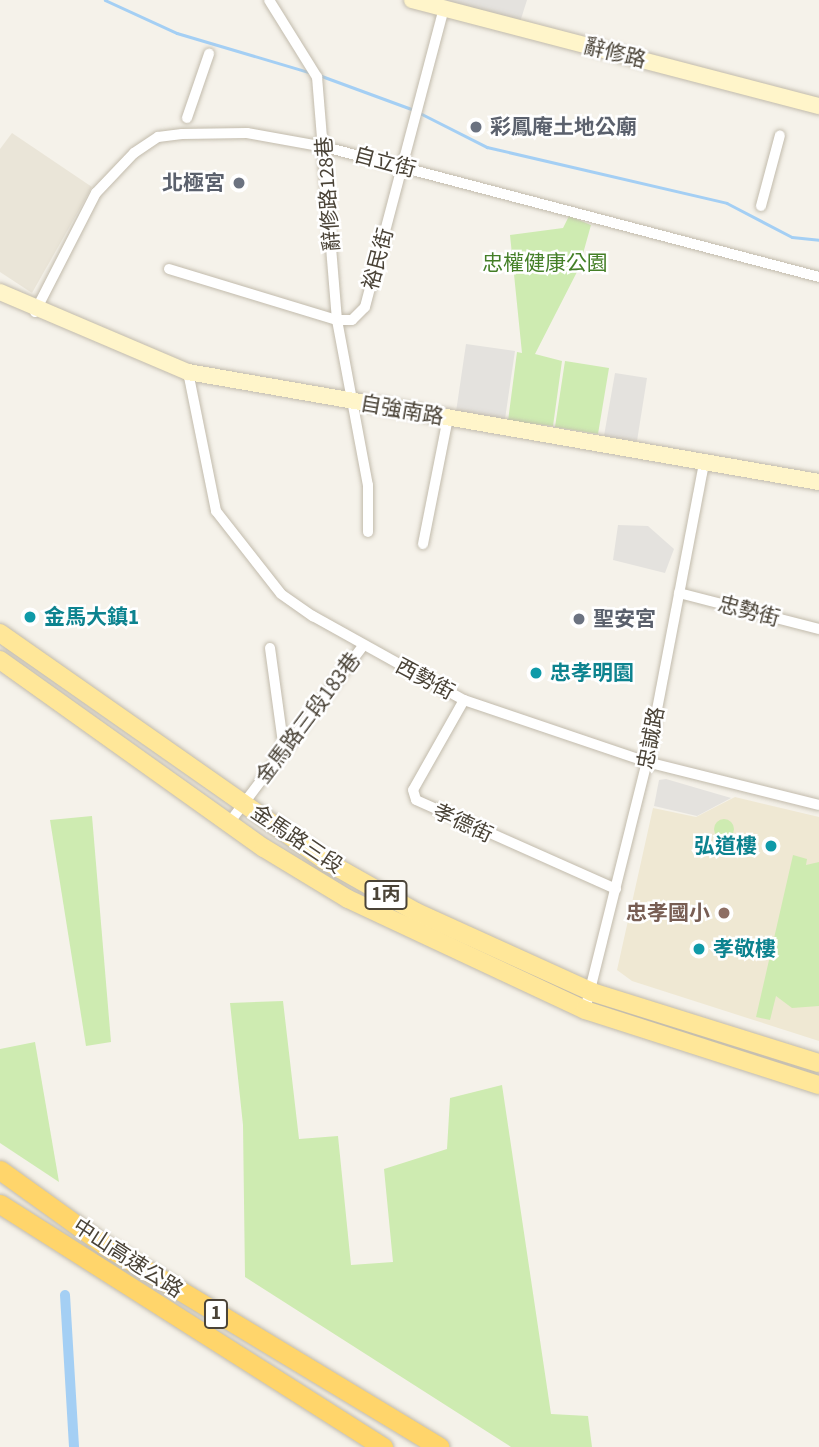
<!DOCTYPE html>
<html>
<head>
<meta charset="utf-8">
<style>
	body { margin:0 }
	#map { position:relative; width:819px; height:1447px; overflow:hidden; background:#f5f2ea; font-family:"Source Sans 3","Noto Sans TC",sans-serif }
	div>[style] { position:absolute }
	.residential>* { inset:0; background:#eae5d8 }
	.education>* { inset:0; background:#efe8d3 }
	.green>* { inset:0; background:#ceebb1 }
	.round { border-radius:50% }
	.parking>* { inset:0; background:#e4e2de }
	.stream>* { height:2.5px; margin:-1.25px; padding:0 1.25px; transform-origin:1.25px; border-radius:1.25px; background:#a4cff4 }
	.canal>* { height:10px; margin:-5px; padding:0 5px; transform-origin:5px; border-radius:5px; background:#a4cff4 }
	.roads { filter:drop-shadow(0 0 2px #c2bbac) drop-shadow(0 0 2px #c2bbac) }
	.street>* { height:10px; margin:-5px; padding:0 5px; transform-origin:5px; border-radius:5px; background:#fff }
	.secondary>* { height:16px; margin:-8px; padding:0 8px; transform-origin:8px; border-radius:8px; background:#fff5ca }
	.primary>* { height:18px; margin:-9px; padding:0 9px; transform-origin:9px; border-radius:9px; background:#ffe799 }
	.highway>* { height:19px; margin:-9.5px; padding:0 9.5px; transform-origin:9.5px; border-radius:9.5px; background:#ffd56b }
	.dots>* { width:19px; height:19px; translate:-50% -50%; box-sizing:border-box; border:4px solid #fff; border-radius:50% }
	span { translate:-50% -50%; white-space:nowrap; text-align:center; line-height:1.15; -webkit-text-stroke:5px #fff; paint-order:stroke }
	.shield-label span { padding:2px 5px; background:#fff; border:2px solid; border-radius:5px; -webkit-text-stroke-width:0 }
	.shield-label { font-size:19px; color:#4a4337; font-weight:700 }
	.street-label { font-size:21px; color:#4a4337 }
	.worship-label { font-size:21px; color:#5b616d; font-weight:700 }
	.left { translate:0 -50%; text-align:left }
	.right { translate:-100% -50%; text-align:right }
	.park-label { font-size:21px; color:#447f27 }
	.culture-label { font-size:21px; color:#0d838f; font-weight:700 }
	.education-label { font-size:21px; color:#785e54; font-weight:700 }
</style>
</head>
<body>
<div id="map">
	<div class="residential">
		<div style="clip-path:polygon(12px 133px,92px 187px,32px 293px,0 272px,0 149px)"></div>
	</div>
	<div class="education">
		<div style="clip-path:polygon(735px 797px,819px 817px,819px 1041px,632px 981px,617px 970px,653px 808px,696px 817px)"></div>
	</div>
	<div class="green">
		<div style="clip-path:polygon(569px 216px,591px 225px,579px 268px,535px 354px,562px 361px,553px 426px,508px 421px,517px 352px,522px 353px,510px 235px,563px 228px)"></div>
		<div style="clip-path:polygon(565px 361px,609px 368px,598px 434px,555px 427px)"></div>
		<div style="clip-path:polygon(92px 816px,111px 1042px,86px 1046px,50px 820px)"></div>
		<div class="round" style="left:714px;top:819px;width:20px;height:20px"></div>
		<div style="clip-path:polygon(793px 855px,807px 859px,806px 865px,819px 862px,819px 1006px,792px 1008px,776px 996px,770px 1020px,756px 1017px)"></div>
		<div style="clip-path:polygon(283px 1001px,299px 1139px,338px 1136px,351px 1265px,393px 1262px,384px 1169px,447px 1149px,450px 1098px,502px 1085px,551px 1414px,588px 1416px,592px 1447px,511px 1447px,245px 1277px,243px 1125px,230px 1003px)"></div>
		<div style="clip-path:polygon(35px 1042px,59px 1182px,0 1143px,0 1049px)"></div>
	</div>
	<div class="parking">
		<div style="clip-path:polygon(444px 0,527px 0,520px 22px)"></div>
		<div style="clip-path:polygon(466px 344px,515px 351px,505px 419px,456px 412px)"></div>
		<div style="clip-path:polygon(615px 373px,647px 378px,637px 441px,604px 436px)"></div>
		<div style="clip-path:polygon(618px 525px,648px 526px,674px 549px,665px 573px,613px 560px)"></div>
		<div style="clip-path:polygon(666px 779px,731px 798px,697px 816px,654px 806px,659px 780px)"></div>
	</div>
	<div class="stream">
		<div style="left:105px;top:0;width:79px;rotate:24.6deg"></div>
		<div style="left:177px;top:33px;width:138px;rotate:16.5deg"></div>
		<div style="left:319px;top:75px;width:101px;rotate:20.2deg"></div>
		<div style="left:420px;top:113px;width:75px;rotate:26.9deg"></div>
		<div style="left:487px;top:147px;width:246px;rotate:13.1deg"></div>
		<div style="left:727px;top:203px;width:73px;rotate:27.6deg"></div>
		<div style="left:792px;top:237px;width:27px;rotate:6deg"></div>
	</div>
	<div class="canal">
		<div style="left:65px;top:1295px;width:152px;rotate:86.6deg"></div>
	</div>
	<div class="roads">
		<div class="street">
			<div style="left:269px;top:0;width:91px;rotate:58.1deg"></div>
			<div style="left:317px;top:77px;width:244px;rotate:85.3deg"></div>
			<div style="left:337px;top:320px;width:168px;rotate:79.4deg"></div>
			<div style="left:368px;top:485px;width:47px;rotate:90deg"></div>
			<div style="left:187px;top:118px;width:68px;rotate:-71deg"></div>
			<div style="left:761px;top:206px;width:73px;rotate:-75deg"></div>
			<div style="left:169px;top:269px;width:176px;rotate:16.9deg"></div>
			<div style="left:337px;top:320px;width:15px"></div>
			<div style="left:352px;top:320px;width:18px;rotate:-45deg"></div>
			<div style="left:365px;top:307px;width:308px;rotate:-75.2deg"></div>
			<div style="left:35px;top:312px;width:134px;rotate:-62.9deg"></div>
			<div style="left:96px;top:193px;width:55px;rotate:-46.5deg"></div>
			<div style="left:134px;top:153px;width:29px;rotate:-34deg"></div>
			<div style="left:158px;top:137px;width:24px;rotate:-7deg"></div>
			<div style="left:182px;top:134px;width:65px;rotate:-0.9deg"></div>
			<div style="left:247px;top:133px;width:79px;rotate:10.2deg"></div>
			<div style="left:325px;top:147px;width:511px;rotate:14.74deg"></div>
			<div style="left:188px;top:372px;width:142px;rotate:78.6deg"></div>
			<div style="left:216px;top:511px;width:105px;rotate:51.9deg"></div>
			<div style="left:281px;top:594px;width:39px;rotate:35deg"></div>
			<div style="left:313px;top:616px;width:173px;rotate:29.1deg"></div>
			<div style="left:464px;top:700px;width:193px;rotate:18.7deg"></div>
			<div style="left:647px;top:762px;width:177px;rotate:14deg"></div>
			<div style="left:423px;top:544px;width:128px;rotate:-78.8deg"></div>
			<div style="left:679px;top:593px;width:145px;rotate:14.4deg"></div>
			<div style="left:270px;top:648px;width:103px;rotate:82.2deg"></div>
			<div style="left:464px;top:700px;width:103px;rotate:119.5deg"></div>
			<div style="left:413px;top:790px;width:10px;rotate:73deg"></div>
			<div style="left:416px;top:800px;width:219px;rotate:24deg"></div>
			<div style="left:229px;top:823px;width:222px;rotate:-52.9deg"></div>
			<div style="left:585px;top:1010px;width:256px;rotate:-76deg"></div>
			<div style="left:647px;top:762px;width:304px;rotate:-79.2deg"></div>
		</div>
		<div class="secondary">
			<div style="left:412px;top:0;width:421px;rotate:14.6deg"></div>
			<div style="left:0;top:292px;width:204px;rotate:23.1deg"></div>
			<div style="left:188px;top:372px;width:641px;rotate:9.89deg"></div>
		</div>
		<div class="primary">
			<div style="left:0;top:633px;width:396px;rotate:35deg"></div>
			<div style="left:324px;top:860px;width:106px;rotate:29.5deg"></div>
			<div style="left:416px;top:912px;width:193px;rotate:24.4deg"></div>
			<div style="left:592px;top:992px;width:238px;rotate:17.4deg"></div>
			<div style="left:0;top:660px;width:324px;rotate:35.5deg"></div>
			<div style="left:264px;top:848px;width:98px;rotate:31.3deg"></div>
			<div style="left:348px;top:899px;width:262px;rotate:25.1deg"></div>
			<div style="left:585px;top:1010px;width:246px;rotate:17.8deg"></div>
		</div>
		<div class="highway">
			<div style="left:0;top:1170px;width:127px;rotate:35.7deg"></div>
			<div style="left:103px;top:1244px;width:393px;rotate:31.1deg"></div>
			<div style="left:0;top:1204px;width:454px;rotate:32.4deg"></div>
		</div>
	</div>
	<div class="dots">
		<div style="left:476px;top:127px;background:#6b7280"></div>
		<div style="left:239px;top:183px;background:#6b7280"></div>
		<div style="left:30px;top:617px;background:#0f9aa8"></div>
		<div style="left:579px;top:619px;background:#6b7280"></div>
		<div style="left:536px;top:673px;background:#0f9aa8"></div>
		<div style="left:771px;top:846px;background:#0f9aa8"></div>
		<div style="left:724px;top:913px;background:#8d6e63"></div>
		<div style="left:699px;top:949px;background:#0f9aa8"></div>
	</div>
	<div class="shield-label">
		<span style="left:386px;top:895px">1丙</span>
		<span style="left:216px;top:1314px">1</span>
	</div>
	<div class="street-label">
		<span style="left:615px;top:53px;rotate:14deg">辭修路</span>
		<span style="left:385px;top:162px;rotate:15deg">自立街</span>
		<span style="left:328px;top:194px;rotate:-94deg">辭修路128巷</span>
		<span style="left:378px;top:259px;rotate:-75deg">裕民街</span>
		<span style="left:402px;top:410px;rotate:10deg">自強南路</span>
		<span style="left:749px;top:611px;rotate:15deg">忠勢街</span>
		<span style="left:425px;top:679px;rotate:28deg">西勢街</span>
		<span style="left:308px;top:718px;rotate:-53deg">金馬路三段183巷</span>
		<span style="left:651px;top:738px;rotate:-79deg">忠誠路</span>
		<span style="left:463px;top:823px;rotate:25deg">孝德街</span>
		<span style="left:297px;top:839px;rotate:34deg">金馬路三段</span>
		<span style="left:128px;top:1258px;rotate:33deg">中山高速公路</span>
	</div>
	<div class="worship-label">
		<span class="left" style="left:490px;top:127px">彩鳳庵土地公廟</span>
		<span class="right" style="left:225px;top:183px">北極宮</span>
		<span class="left" style="left:593px;top:619px">聖安宮</span>
	</div>
	<div class="park-label">
		<span style="left:545px;top:263px">忠權健康公園</span>
	</div>
	<div class="culture-label">
		<span class="left" style="left:44px;top:617px">金馬大鎮1</span>
		<span class="left" style="left:550px;top:673px">忠孝明園</span>
		<span class="right" style="left:757px;top:846px">弘道樓</span>
		<span class="left" style="left:713px;top:949px">孝敬樓</span>
	</div>
	<div class="education-label">
		<span class="right" style="left:710px;top:913px">忠孝國小</span>
	</div>
</div>
</body>
</html>
